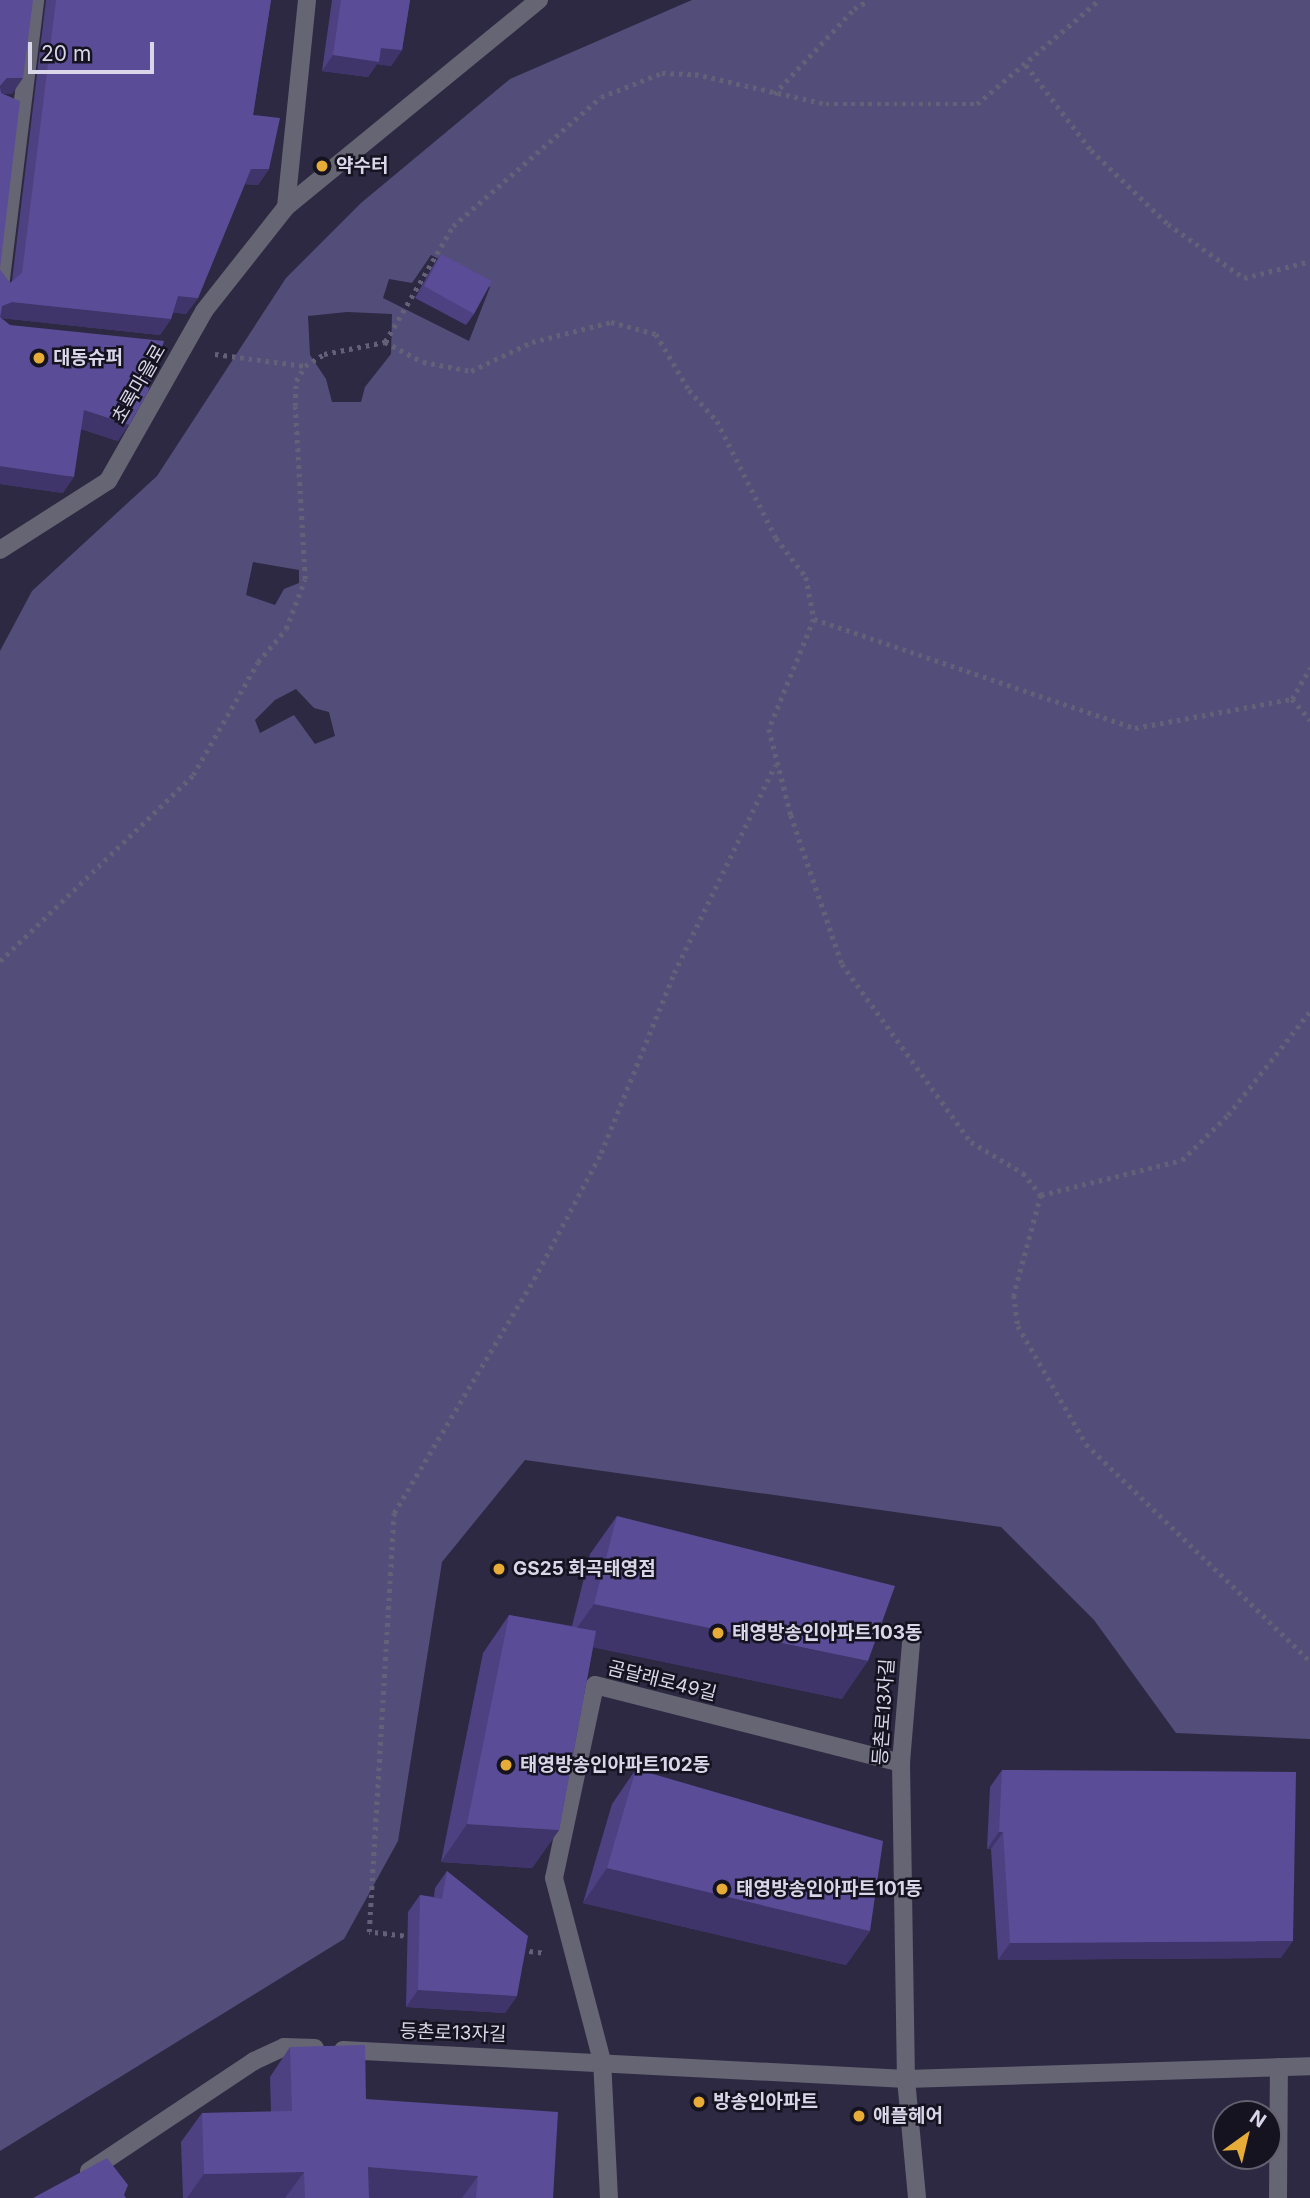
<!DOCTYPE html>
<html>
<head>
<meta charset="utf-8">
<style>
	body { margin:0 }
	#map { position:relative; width:1310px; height:2198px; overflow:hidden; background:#2d2943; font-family:Inter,"Noto Sans KR",sans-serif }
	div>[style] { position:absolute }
	.green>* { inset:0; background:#534d79 }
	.path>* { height:4.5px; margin-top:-2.25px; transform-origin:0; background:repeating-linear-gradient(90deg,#646078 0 3.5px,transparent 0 8.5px) }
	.street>* { height:18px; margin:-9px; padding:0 9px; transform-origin:9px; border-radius:9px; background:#666573 }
	.wall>* { inset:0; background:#4d4182 }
	.shaded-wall>* { inset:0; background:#3f356a }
	.building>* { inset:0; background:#5a4c97 }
	.dots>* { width:19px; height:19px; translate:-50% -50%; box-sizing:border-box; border:4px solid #15131f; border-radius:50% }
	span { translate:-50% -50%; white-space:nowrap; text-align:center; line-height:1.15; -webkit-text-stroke:5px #15131f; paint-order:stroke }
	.poi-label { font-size:19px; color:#d8d6e8; font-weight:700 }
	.left { translate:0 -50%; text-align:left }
	.street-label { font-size:19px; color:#d8d6e8 }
	.north { position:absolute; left:1212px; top:2100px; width:70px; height:70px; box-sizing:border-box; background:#15131f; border:2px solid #63616f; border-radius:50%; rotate:34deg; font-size:19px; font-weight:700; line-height:28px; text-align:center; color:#d8d6e8 }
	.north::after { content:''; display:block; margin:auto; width:24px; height:32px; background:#e7ac37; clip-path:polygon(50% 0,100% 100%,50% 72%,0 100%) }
	.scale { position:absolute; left:28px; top:42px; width:126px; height:32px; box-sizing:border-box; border:4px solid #d8d6e8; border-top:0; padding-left:9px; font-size:21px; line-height:24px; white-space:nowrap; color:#d8d6e8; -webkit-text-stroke:5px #15131f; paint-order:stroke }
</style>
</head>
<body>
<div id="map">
	<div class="green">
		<div style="clip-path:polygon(evenodd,692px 0,1310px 0,1310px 1739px,1176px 1733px,1094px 1620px,1001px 1527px,525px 1460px,442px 1562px,398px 1841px,344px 1939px,0 2151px,0 651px,32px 591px,157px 476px,286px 278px,361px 203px,510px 79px,692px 0,431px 255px,490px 287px,469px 341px,383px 298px,389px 279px,412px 283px,431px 255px,692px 0,347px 312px,392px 314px,391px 354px,365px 387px,361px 402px,332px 402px,326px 379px,310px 355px,308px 316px,347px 312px,692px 0,253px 562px,299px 570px,299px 583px,284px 589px,275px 605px,246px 595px,253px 562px,692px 0,296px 689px,314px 708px,329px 712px,335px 736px,315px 744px,294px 715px,260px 733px,255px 720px,275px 700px,296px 689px)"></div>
	</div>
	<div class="path">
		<div style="left:1026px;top:65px;width:107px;rotate:52.6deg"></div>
		<div style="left:1091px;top:150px;width:107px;rotate:43.9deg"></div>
		<div style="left:1168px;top:224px;width:93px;rotate:35.4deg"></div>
		<div style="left:1244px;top:278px;width:68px;rotate:-14.4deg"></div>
		<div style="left:774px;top:94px;width:117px;rotate:-46.7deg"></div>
		<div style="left:854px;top:9px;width:17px;rotate:-31deg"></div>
		<div style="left:385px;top:342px;width:134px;rotate:-59.6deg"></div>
		<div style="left:453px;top:226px;width:196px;rotate:-41.1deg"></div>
		<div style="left:601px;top:97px;width:66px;rotate:-21.5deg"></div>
		<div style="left:662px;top:73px;width:33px;rotate:2deg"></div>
		<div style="left:695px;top:74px;width:134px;rotate:12.9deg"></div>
		<div style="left:826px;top:104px;width:151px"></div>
		<div style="left:977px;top:104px;width:160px;rotate:-40.4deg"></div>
		<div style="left:215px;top:354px;width:91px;rotate:7.6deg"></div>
		<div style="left:814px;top:619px;width:339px;rotate:18.8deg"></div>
		<div style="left:1135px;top:728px;width:160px;rotate:-10.5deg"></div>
		<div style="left:1292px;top:699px;width:28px;rotate:49deg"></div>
		<div style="left:1292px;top:699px;width:36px;rotate:-60deg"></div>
		<div style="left:0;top:961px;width:268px;rotate:-43.9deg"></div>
		<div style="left:193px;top:775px;width:130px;rotate:-60.1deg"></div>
		<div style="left:258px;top:662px;width:43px;rotate:-49.7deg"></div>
		<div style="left:286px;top:629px;width:53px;rotate:-69.2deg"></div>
		<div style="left:305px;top:579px;width:173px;rotate:-93.3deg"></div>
		<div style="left:295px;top:406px;width:25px;rotate:-88deg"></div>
		<div style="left:296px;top:381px;width:17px;rotate:-59deg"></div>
		<div style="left:305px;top:366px;width:22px;rotate:-32deg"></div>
		<div style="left:324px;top:354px;width:62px;rotate:-11.1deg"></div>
		<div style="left:385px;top:342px;width:43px;rotate:27.8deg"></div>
		<div style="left:423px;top:362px;width:49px;rotate:10.6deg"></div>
		<div style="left:471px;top:371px;width:68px;rotate:-25.4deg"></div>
		<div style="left:532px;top:342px;width:81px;rotate:-14.2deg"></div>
		<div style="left:611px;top:322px;width:47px;rotate:14.9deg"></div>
		<div style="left:656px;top:334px;width:65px;rotate:59.5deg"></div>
		<div style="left:689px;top:390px;width:42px;rotate:47.9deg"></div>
		<div style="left:717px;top:421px;width:131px;rotate:63.2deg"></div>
		<div style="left:776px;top:538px;width:49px;rotate:52.4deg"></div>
		<div style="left:806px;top:577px;width:43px;rotate:79.2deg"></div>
		<div style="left:814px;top:619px;width:119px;rotate:112.2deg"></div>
		<div style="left:769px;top:729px;width:89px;rotate:75.7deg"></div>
		<div style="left:791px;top:815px;width:157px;rotate:71.1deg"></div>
		<div style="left:842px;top:964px;width:220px;rotate:54.1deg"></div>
		<div style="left:971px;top:1142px;width:61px;rotate:30.8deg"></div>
		<div style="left:1023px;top:1173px;width:28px;rotate:51deg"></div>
		<div style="left:1041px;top:1195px;width:104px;rotate:105.1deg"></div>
		<div style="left:1014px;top:1295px;width:31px;rotate:83deg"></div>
		<div style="left:1018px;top:1326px;width:136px;rotate:60deg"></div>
		<div style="left:1086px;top:1444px;width:312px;rotate:44.1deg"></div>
		<div style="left:1041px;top:1195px;width:145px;rotate:-13.9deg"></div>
		<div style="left:1182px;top:1160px;width:64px;rotate:-44.4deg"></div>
		<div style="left:1228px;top:1115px;width:132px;rotate:-51.7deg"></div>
		<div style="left:412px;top:1937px;width:43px;rotate:-173.4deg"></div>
		<div style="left:369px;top:1932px;width:420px;rotate:-86.6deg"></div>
		<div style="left:394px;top:1513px;width:273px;rotate:-59.1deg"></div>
		<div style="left:534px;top:1279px;width:143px;rotate:-62deg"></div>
		<div style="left:601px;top:1153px;width:194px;rotate:-67.9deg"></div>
		<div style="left:674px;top:973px;width:231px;rotate:-64.1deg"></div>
		<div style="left:521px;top:1950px;width:23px;rotate:7deg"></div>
	</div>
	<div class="street">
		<div style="left:286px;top:207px;width:208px;rotate:-84.2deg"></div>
		<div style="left:0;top:287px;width:289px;rotate:-83deg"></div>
		<div style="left:0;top:550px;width:128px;rotate:-32.6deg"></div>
		<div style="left:108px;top:481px;width:195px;rotate:-60.5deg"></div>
		<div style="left:204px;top:311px;width:132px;rotate:-51.7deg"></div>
		<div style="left:286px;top:207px;width:327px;rotate:-39.3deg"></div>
		<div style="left:911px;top:1643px;width:120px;rotate:94.8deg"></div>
		<div style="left:901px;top:1763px;width:316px;rotate:89.1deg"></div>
		<div style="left:906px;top:2079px;width:120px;rotate:84.7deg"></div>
		<div style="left:343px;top:2050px;width:564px;rotate:2.95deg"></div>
		<div style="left:906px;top:2079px;width:404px;rotate:-1.8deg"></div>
		<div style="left:89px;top:2171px;width:198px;rotate:-33.7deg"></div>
		<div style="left:254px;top:2061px;width:33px;rotate:-25deg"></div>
		<div style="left:284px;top:2047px;width:31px;rotate:2deg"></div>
		<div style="left:609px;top:2198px;width:137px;rotate:-92.9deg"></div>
		<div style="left:602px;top:2061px;width:189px;rotate:-104.7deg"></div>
		<div style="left:554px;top:1878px;width:197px;rotate:-78deg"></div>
		<div style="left:595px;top:1685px;width:316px;rotate:14.3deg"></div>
		<div style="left:1278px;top:2198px;width:131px;rotate:-89.6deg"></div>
	</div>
	<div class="wall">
		<div style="clip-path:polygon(46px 0,271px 0,253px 115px,269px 169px,258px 185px,245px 184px,198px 298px,186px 314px,173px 312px,171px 319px,160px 335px,1px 318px,118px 441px,81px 429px,63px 493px,0 484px,0 270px,10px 283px,12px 281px)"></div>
		<div style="clip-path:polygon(332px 0,410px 0,402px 50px,391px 66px,377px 64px,368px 77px,322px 71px)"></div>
		<div style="clip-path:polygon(441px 254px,474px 314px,466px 325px,415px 298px,433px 266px)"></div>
		<div style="clip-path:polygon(617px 1516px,842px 1699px,593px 1647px,559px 1830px,532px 1868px,441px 1862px,483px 1653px,509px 1615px,572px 1626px,590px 1554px)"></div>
		<div style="clip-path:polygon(636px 1769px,870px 1931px,846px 1965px,583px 1903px,612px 1804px)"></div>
		<div style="clip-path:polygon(1002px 1770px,1281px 1958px,998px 1960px,991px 1849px,987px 1849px,990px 1787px)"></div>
		<div style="clip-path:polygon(447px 1871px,517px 1996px,505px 2013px,406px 2007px,408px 1912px,420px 1895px,434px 1897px,435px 1888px)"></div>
		<div style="clip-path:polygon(290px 2047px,366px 2099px,553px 2198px,183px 2198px,181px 2142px,202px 2113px,271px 2112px,270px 2077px)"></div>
	</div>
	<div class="shaded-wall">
		<div style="clip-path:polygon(381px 48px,402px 50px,391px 66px,377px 64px,368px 77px,322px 71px,333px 55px)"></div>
		<div style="clip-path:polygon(7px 78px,23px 78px,12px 94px,0 94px,0 86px)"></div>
		<div style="clip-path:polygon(251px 169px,269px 169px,258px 185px,240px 184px)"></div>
		<div style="clip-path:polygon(178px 296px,198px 298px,186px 314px,167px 312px)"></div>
		<div style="clip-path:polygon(12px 302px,171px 319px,160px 335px,0 318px,2px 306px)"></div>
		<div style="clip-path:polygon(84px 410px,129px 425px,118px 441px,73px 426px)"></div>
		<div style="clip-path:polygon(0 466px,74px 477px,63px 493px,0 484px)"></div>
		<div style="clip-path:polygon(594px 1604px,868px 1661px,842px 1699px,567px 1642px)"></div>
		<div style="clip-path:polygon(467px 1824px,559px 1830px,532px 1868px,441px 1862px)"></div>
		<div style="clip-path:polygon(999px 1832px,1003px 1832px,991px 1849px,987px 1849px)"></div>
		<div style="clip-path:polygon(607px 1868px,870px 1931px,846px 1965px,583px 1903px)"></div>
		<div style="clip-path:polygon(1293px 1941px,1281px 1958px,998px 1960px,1010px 1943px)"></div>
		<div style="clip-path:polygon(418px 1990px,517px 1996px,505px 2013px,406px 2007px)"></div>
		<div style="clip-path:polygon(368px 2167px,478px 2176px,462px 2198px,367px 2198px)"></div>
		<div style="clip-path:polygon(304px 2172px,285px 2198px,187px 2198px,204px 2174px)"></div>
	</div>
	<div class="building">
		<div style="clip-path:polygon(0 0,33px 0,23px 78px,7px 78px,0 86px)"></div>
		<div style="clip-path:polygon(56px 0,271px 0,253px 115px,280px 118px,269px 169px,251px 169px,198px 298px,178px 296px,171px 319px,12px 302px,2px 306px,0 317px,10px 325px,164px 341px,148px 392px,129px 425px,84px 410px,74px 477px,0 466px,0 270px,10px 283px,22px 273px)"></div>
		<div style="clip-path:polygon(341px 0,410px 0,402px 50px,381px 48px,379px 62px,333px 55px)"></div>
		<div style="clip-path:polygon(0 87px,1px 93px,20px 101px,0 268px)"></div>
		<div style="clip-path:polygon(441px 254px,492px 281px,474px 314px,424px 286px)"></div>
		<div style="clip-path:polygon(617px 1516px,895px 1586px,868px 1661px,594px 1604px)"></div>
		<div style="clip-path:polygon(509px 1615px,596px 1631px,559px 1830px,467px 1824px)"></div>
		<div style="clip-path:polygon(636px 1769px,883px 1841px,870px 1931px,607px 1868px)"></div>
		<div style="clip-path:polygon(1002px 1770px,1296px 1772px,1293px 1941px,1010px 1943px,1003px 1832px,999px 1832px)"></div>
		<div style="clip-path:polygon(447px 1871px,528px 1936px,517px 1996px,418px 1990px,420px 1895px,442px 1899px)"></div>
		<div style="clip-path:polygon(365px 2045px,366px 2099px,558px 2112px,553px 2198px,476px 2198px,478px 2176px,368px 2167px,369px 2198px,305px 2198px,304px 2172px,204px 2174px,202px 2113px,292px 2111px,290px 2047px)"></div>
		<div style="clip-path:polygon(107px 2158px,128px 2185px,124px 2195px,126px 2198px,33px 2198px)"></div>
	</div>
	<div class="dots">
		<div style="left:322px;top:166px;background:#e7ac37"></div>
		<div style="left:39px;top:358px;background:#e7ac37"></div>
		<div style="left:499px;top:1569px;background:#e7ac37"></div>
		<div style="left:718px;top:1633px;background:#e7ac37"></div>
		<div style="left:506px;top:1765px;background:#e7ac37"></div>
		<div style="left:722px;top:1889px;background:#e7ac37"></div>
		<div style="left:699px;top:2102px;background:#e7ac37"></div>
		<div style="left:859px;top:2116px;background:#e7ac37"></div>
	</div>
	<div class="poi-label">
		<span class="left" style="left:336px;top:166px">약수터</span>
		<span class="left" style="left:53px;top:358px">대동슈퍼</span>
		<span class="left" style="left:513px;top:1569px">GS25 화곡태영점</span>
		<span class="left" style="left:732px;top:1633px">태영방송인아파트103동</span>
		<span class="left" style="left:520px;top:1765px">태영방송인아파트102동</span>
		<span class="left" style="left:736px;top:1889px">태영방송인아파트101동</span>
		<span class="left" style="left:713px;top:2102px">방송인아파트</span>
		<span class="left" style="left:873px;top:2116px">애플헤어</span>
	</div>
	<div class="street-label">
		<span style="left:139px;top:384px;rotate:-60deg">초록마을로</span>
		<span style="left:662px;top:1681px;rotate:14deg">곰달래로49길</span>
		<span style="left:884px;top:1712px;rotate:-86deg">등촌로13자길</span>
		<span style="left:453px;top:2033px;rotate:2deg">등촌로13자길</span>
	</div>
	<div class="north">N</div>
	<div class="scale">20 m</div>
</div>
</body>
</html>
